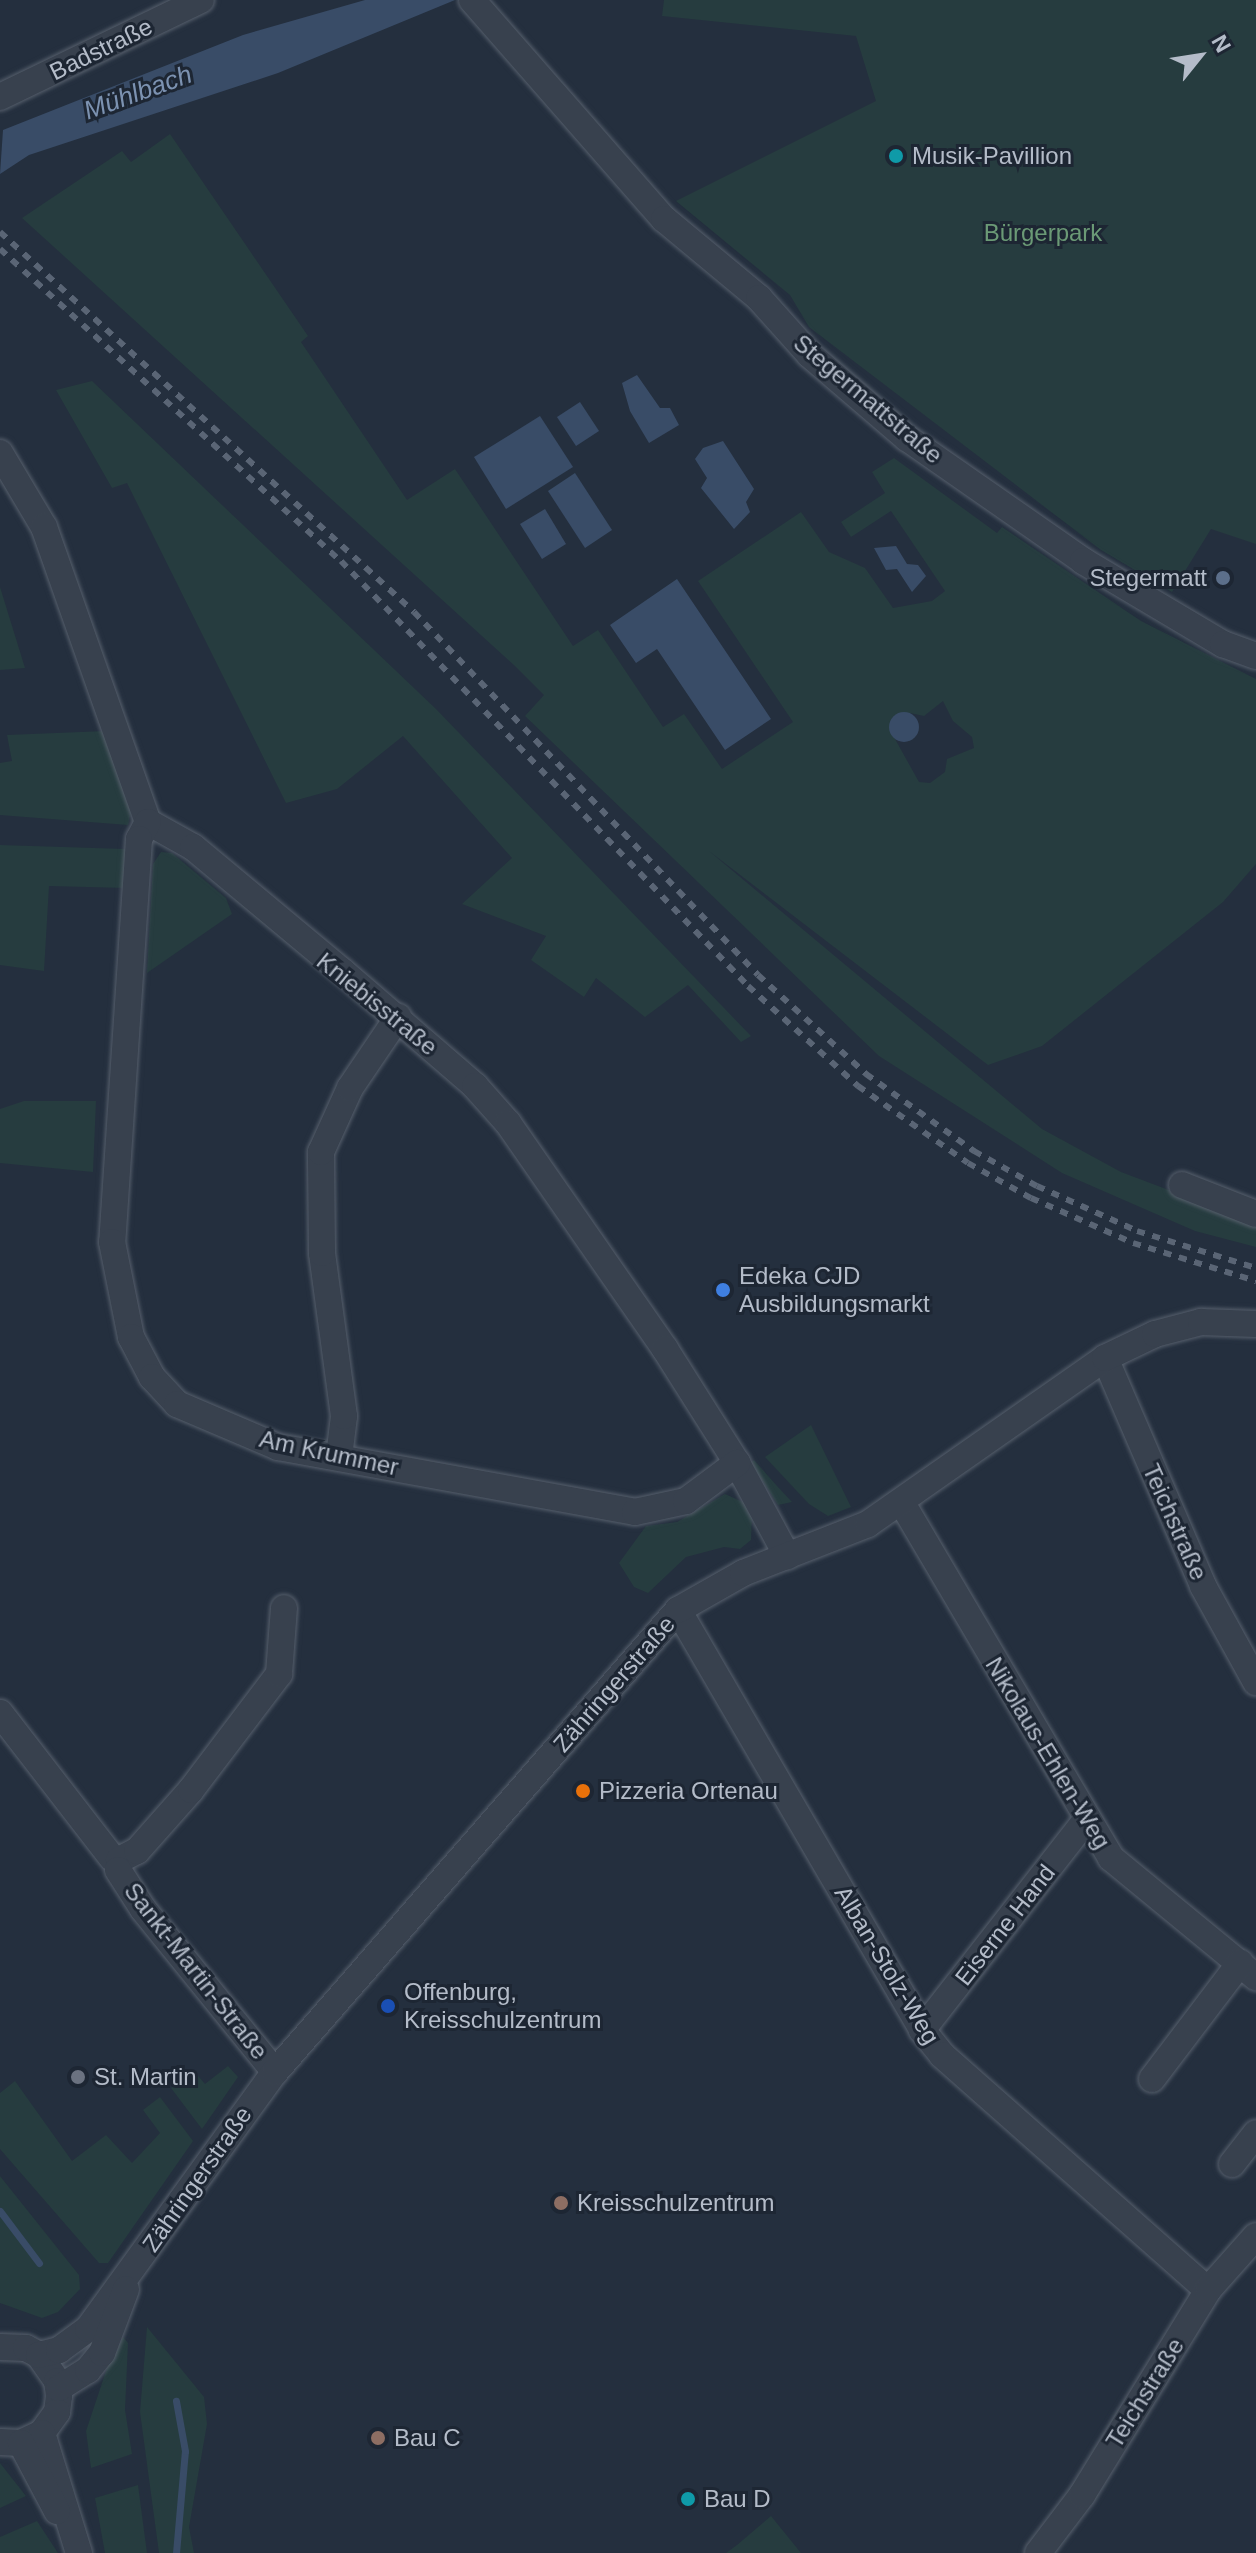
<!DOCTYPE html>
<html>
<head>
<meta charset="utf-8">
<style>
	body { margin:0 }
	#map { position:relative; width:1256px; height:2553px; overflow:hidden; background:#242f3e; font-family:Helvetica,sans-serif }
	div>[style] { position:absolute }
	.green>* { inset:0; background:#263c3f }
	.water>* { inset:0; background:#394c67 }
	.round { border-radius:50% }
	.stream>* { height:7px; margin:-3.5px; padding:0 3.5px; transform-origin:3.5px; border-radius:3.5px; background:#394c67 }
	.roads { filter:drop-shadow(0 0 2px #565f6c) drop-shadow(0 0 2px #565f6c) }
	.minor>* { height:26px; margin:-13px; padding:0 13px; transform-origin:13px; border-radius:13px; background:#38414e }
	.rail>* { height:6px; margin-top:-3px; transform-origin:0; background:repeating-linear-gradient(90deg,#5a6575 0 8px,transparent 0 16px) }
	.dots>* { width:22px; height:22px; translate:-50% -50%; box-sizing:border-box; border:4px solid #1d2633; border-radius:50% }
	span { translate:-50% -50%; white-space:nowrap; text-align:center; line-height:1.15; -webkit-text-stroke:6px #1d2633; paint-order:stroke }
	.street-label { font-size:24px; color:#b4bcc9 }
	.poi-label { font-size:24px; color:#b4bcc9 }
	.left { translate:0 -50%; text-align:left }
	.right { translate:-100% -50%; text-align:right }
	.park-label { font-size:24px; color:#6b9a76 }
	.water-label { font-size:26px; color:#7c92b1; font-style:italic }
	.north { position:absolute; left:1160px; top:16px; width:80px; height:80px; -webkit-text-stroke:6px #1d2633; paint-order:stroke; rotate:60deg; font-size:22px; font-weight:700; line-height:32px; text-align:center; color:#b4bcc9 }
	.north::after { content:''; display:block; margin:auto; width:28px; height:36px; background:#b4bcc9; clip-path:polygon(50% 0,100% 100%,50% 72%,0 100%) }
</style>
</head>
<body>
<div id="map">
	<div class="green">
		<div style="clip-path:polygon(664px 0,1256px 0,1256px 544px,1211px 529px,1172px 592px,1101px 550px,809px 327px,790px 295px,676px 201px,876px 101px,856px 36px,662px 16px)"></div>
		<div style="clip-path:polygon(evenodd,170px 134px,308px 336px,301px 342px,407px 500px,455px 469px,573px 646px,598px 630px,663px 727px,684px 714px,722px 769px,793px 722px,698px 581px,801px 512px,829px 552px,865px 568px,893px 608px,932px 601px,945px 591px,891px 511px,851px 537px,841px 522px,885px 493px,872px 472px,894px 458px,997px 533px,1002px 527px,1141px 621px,1256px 679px,1256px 864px,1223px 902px,1042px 1046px,988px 1065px,709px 851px,1042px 1129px,1121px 1172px,1256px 1223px,1256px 1247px,1195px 1231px,1062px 1173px,879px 1056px,525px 716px,544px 695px,515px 666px,22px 218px,122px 151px,131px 162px,170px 134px,943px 701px,953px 721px,972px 737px,974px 748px,947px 759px,945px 772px,930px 783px,919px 782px,890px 730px,910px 713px,924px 716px,943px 701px)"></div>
		<div style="clip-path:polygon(92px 381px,436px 709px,751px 1036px,741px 1042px,688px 985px,645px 1017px,596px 978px,584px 997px,531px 960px,546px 936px,462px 904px,512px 858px,403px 736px,337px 789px,286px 803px,127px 483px,112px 488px,56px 390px)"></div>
		<div style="clip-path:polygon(0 587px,25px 668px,0 670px)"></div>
		<div style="clip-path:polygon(106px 731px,131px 811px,128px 825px,0 815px,0 763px,12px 761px,7px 735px)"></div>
		<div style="clip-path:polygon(0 845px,125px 849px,126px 888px,49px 886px,44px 971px,0 965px)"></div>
		<div style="clip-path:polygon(161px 852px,172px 853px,226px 898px,232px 914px,147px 973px,153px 864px)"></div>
		<div style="clip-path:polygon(24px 1101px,96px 1101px,93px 1172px,0 1163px,0 1109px)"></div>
		<div style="clip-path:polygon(811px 1425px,851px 1507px,828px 1516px,809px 1504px,765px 1457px)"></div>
		<div style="clip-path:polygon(754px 1460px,777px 1486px,792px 1502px,778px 1505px,751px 1463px)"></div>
		<div style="clip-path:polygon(725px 1494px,745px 1503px,752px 1514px,751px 1540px,740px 1549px,724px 1547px,686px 1557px,648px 1593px,634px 1587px,619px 1563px,646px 1526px,677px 1522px)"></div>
		<div style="clip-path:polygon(228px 2066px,238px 2077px,202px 2129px,171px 2088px,194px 2071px,205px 2084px)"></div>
		<div style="clip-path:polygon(15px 2081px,72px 2161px,106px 2135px,132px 2163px,160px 2133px,143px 2110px,160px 2097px,193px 2141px,108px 2263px,99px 2263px,0 2149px,0 2093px)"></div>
		<div style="clip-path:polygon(0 2176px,79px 2275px,80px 2289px,58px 2312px,42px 2318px,0 2303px)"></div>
		<div style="clip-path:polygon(147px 2327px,204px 2397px,207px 2424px,189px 2527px,194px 2553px,159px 2553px,140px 2412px)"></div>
		<div style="clip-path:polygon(123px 2337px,128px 2343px,125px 2410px,132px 2454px,91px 2468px,86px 2431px,109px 2362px)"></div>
		<div style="clip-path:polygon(0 2463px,26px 2496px,0 2508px)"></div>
		<div style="clip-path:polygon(138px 2485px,147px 2553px,105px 2553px,95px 2498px)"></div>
		<div style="clip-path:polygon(771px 2516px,801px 2553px,726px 2553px,737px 2545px)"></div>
		<div style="clip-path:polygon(37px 2521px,58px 2553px,0 2553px,0 2537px)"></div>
	</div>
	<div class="water">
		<div style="clip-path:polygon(365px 0,455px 0,278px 73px,29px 155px,0 174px,3px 130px,243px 35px)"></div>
		<div style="clip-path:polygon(637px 375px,660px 408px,670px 408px,679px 425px,649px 443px,630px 411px,622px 383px)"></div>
		<div style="clip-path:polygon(580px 402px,599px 431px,576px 446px,557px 417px)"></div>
		<div style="clip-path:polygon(540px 416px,573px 467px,506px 509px,474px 457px)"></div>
		<div style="clip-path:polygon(723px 441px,754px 489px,746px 502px,750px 512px,734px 529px,701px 488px,707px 478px,695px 459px,703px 448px)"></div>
		<div style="clip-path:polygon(575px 473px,612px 530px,585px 548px,548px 491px)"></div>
		<div style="clip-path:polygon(545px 509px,566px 544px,542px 559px,520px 524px)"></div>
		<div style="clip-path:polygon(896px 546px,907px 564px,918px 565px,926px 576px,912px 592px,897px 569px,886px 570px,874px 548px)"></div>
		<div style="clip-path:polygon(677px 579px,771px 719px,725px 750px,657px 649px,636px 663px,610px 625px)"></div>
		<div class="round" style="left:889px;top:712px;width:30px;height:30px"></div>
	</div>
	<div class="stream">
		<div style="left:0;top:2211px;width:65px;rotate:53.1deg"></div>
		<div style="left:176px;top:2553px;width:102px;rotate:-85deg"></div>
		<div style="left:185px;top:2451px;width:51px;rotate:-100.2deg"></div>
	</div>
	<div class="roads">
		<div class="minor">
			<div style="left:472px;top:0;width:291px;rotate:48.8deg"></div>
			<div style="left:664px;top:219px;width:124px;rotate:39.7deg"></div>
			<div style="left:759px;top:298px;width:76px;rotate:48.2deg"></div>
			<div style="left:810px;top:355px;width:128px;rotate:40.6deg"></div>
			<div style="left:907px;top:438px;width:215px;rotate:34.9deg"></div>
			<div style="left:1083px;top:561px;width:163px;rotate:30.7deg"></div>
			<div style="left:1223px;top:644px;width:35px;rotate:20deg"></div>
			<div style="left:0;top:97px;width:223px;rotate:-25.8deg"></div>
			<div style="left:0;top:453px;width:86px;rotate:59.3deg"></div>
			<div style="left:44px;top:527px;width:313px;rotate:70.6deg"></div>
			<div style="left:148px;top:822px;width:51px;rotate:29.1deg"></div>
			<div style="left:193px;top:847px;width:194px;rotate:39.8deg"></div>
			<div style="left:342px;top:971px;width:176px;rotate:40.8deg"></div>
			<div style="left:475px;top:1086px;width:50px;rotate:48.3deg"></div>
			<div style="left:508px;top:1123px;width:275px;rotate:55.2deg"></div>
			<div style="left:665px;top:1349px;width:135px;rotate:57.7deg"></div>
			<div style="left:737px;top:1463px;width:106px;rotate:61.7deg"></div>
			<div style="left:148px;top:822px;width:19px;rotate:118deg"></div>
			<div style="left:139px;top:839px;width:404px;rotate:93.8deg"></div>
			<div style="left:112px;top:1242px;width:97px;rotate:78.7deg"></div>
			<div style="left:131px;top:1337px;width:45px;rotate:62.3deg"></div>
			<div style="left:152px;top:1377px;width:37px;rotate:47deg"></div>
			<div style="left:177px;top:1404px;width:110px;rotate:23.1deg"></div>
			<div style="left:278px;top:1447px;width:363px;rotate:10.3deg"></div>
			<div style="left:635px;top:1512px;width:52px;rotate:-12.2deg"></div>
			<div style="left:686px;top:1501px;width:64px;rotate:-36.7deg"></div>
			<div style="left:1182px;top:1185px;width:79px;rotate:21.4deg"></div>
			<div style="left:1105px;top:1358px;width:248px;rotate:66.7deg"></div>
			<div style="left:1203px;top:1586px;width:110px;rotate:61.1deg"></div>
			<div style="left:339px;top:1457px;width:41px;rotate:-83deg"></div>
			<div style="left:344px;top:1416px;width:164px;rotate:-97.7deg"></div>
			<div style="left:322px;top:1253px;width:101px;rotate:-90.6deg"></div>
			<div style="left:321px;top:1152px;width:70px;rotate:-65.6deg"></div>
			<div style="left:350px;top:1088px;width:86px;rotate:-55.9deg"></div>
			<div style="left:902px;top:1503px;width:412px;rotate:59.5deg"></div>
			<div style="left:1111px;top:1858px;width:188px;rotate:39.4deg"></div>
			<div style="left:678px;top:1610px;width:486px;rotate:59.8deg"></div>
			<div style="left:922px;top:2030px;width:32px;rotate:51deg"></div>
			<div style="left:942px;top:2055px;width:355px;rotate:41.5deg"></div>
			<div style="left:0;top:1713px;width:183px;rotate:52.3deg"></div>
			<div style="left:119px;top:1860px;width:20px;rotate:-27deg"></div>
			<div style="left:137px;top:1851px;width:81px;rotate:-48.5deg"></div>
			<div style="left:191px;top:1790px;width:146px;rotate:-52.8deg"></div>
			<div style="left:279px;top:1674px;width:66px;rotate:-85.7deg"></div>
			<div style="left:118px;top:1870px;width:46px;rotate:57.3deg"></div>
			<div style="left:143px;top:1909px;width:210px;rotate:51deg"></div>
			<div style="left:922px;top:2030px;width:268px;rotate:-52deg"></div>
			<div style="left:1152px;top:2079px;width:146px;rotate:-52.8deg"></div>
			<div style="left:1232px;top:2164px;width:39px;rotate:-52deg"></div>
			<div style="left:0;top:2347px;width:26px;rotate:2deg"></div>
			<div style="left:26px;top:2348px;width:15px;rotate:28deg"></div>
			<div style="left:39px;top:2355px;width:32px;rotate:55deg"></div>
			<div style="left:57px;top:2381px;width:15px;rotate:82deg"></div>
			<div style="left:59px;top:2396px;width:16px;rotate:97deg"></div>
			<div style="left:57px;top:2412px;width:26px;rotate:126deg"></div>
			<div style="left:42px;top:2433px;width:23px;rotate:155deg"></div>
			<div style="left:21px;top:2443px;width:21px;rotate:-177deg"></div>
			<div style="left:39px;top:2355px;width:21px;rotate:-14deg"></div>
			<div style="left:59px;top:2350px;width:36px;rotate:-36deg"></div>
			<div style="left:88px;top:2329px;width:318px;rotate:-54deg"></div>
			<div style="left:275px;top:2072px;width:613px;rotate:-48.9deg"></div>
			<div style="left:678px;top:1610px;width:75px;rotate:-29.6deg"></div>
			<div style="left:743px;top:1573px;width:134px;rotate:-21.4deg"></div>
			<div style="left:868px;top:1524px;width:289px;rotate:-35deg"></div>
			<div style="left:1105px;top:1358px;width:55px;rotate:-25.6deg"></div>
			<div style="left:1155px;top:1334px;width:48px;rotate:-14.6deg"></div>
			<div style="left:1201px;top:1322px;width:55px;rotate:2.1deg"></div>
			<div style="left:59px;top:2388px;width:34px;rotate:-32deg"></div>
			<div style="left:88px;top:2370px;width:22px;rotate:-51deg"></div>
			<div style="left:102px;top:2353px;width:68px;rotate:-69.4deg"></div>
			<div style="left:42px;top:2433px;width:126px;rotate:72.9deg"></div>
			<div style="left:21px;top:2443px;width:77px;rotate:62.1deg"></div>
			<div style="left:1038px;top:2553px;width:73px;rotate:-52.8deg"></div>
			<div style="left:1082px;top:2495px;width:241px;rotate:-58.4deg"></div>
			<div style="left:1208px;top:2290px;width:72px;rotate:-48.4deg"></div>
		</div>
	</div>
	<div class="rail">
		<div style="left:0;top:232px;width:562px;rotate:42.55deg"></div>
		<div style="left:414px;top:612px;width:500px;rotate:46.54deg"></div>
		<div style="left:758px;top:975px;width:147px;rotate:42.5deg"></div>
		<div style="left:866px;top:1074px;width:133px;rotate:35.5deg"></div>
		<div style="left:974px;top:1151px;width:72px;rotate:29.1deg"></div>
		<div style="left:1037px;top:1186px;width:110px;rotate:24.2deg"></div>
		<div style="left:1137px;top:1231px;width:125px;rotate:17.3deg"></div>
		<div style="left:0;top:249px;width:462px;rotate:42.5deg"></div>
		<div style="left:341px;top:561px;width:588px;rotate:46.24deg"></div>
		<div style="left:748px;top:986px;width:149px;rotate:42.3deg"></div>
		<div style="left:858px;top:1086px;width:134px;rotate:35deg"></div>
		<div style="left:968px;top:1163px;width:72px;rotate:29.1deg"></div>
		<div style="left:1031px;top:1198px;width:111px;rotate:23.8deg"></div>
		<div style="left:1133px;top:1243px;width:129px;rotate:17.2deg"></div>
	</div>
	<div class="dots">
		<div style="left:896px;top:156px;background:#0f9aa8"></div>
		<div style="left:1223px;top:578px;background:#5c6f8a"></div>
		<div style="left:723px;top:1290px;background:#3f7fe0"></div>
		<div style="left:583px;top:1791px;background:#e8710a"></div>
		<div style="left:388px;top:2006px;background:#1a4fb4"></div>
		<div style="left:78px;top:2077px;background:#6b7280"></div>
		<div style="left:561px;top:2203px;background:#8d6e63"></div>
		<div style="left:378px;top:2438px;background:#8d6e63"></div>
		<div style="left:688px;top:2499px;background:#0f9aa8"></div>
	</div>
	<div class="street-label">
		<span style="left:101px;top:49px;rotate:-26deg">Badstraße</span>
		<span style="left:868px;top:399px;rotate:40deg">Stegermattstraße</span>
		<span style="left:377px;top:1004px;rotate:39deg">Kniebisstraße</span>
		<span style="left:329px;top:1453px;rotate:12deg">Am Krummer</span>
		<span style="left:1175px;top:1522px;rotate:66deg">Teichstraße</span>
		<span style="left:614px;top:1684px;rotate:-49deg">Zähringerstraße</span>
		<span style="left:1048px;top:1753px;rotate:59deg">Nikolaus-Ehlen-Weg</span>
		<span style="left:1005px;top:1925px;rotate:-52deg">Eiserne Hand</span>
		<span style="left:887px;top:1965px;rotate:59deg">Alban-Stolz-Weg</span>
		<span style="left:196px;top:1971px;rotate:52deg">Sankt-Martin-Straße</span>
		<span style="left:197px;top:2179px;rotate:-55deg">Zähringerstraße</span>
		<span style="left:1145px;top:2393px;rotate:-58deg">Teichstraße</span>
	</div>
	<div class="poi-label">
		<span class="left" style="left:912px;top:156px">Musik-Pavillion</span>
		<span class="right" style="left:1207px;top:578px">Stegermatt</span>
		<span class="left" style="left:739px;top:1290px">Edeka CJD<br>Ausbildungsmarkt</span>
		<span class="left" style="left:599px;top:1791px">Pizzeria Ortenau</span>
		<span class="left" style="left:404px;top:2006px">Offenburg,<br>Kreisschulzentrum</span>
		<span class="left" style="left:94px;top:2077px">St. Martin</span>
		<span class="left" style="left:577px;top:2203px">Kreisschulzentrum</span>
		<span class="left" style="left:394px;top:2438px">Bau C</span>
		<span class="left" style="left:704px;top:2499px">Bau D</span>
	</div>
	<div class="park-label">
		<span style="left:1043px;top:233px">Bürgerpark</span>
	</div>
	<div class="water-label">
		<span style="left:138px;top:93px;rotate:-20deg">Mühlbach</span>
	</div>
	<div class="north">N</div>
</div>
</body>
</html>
